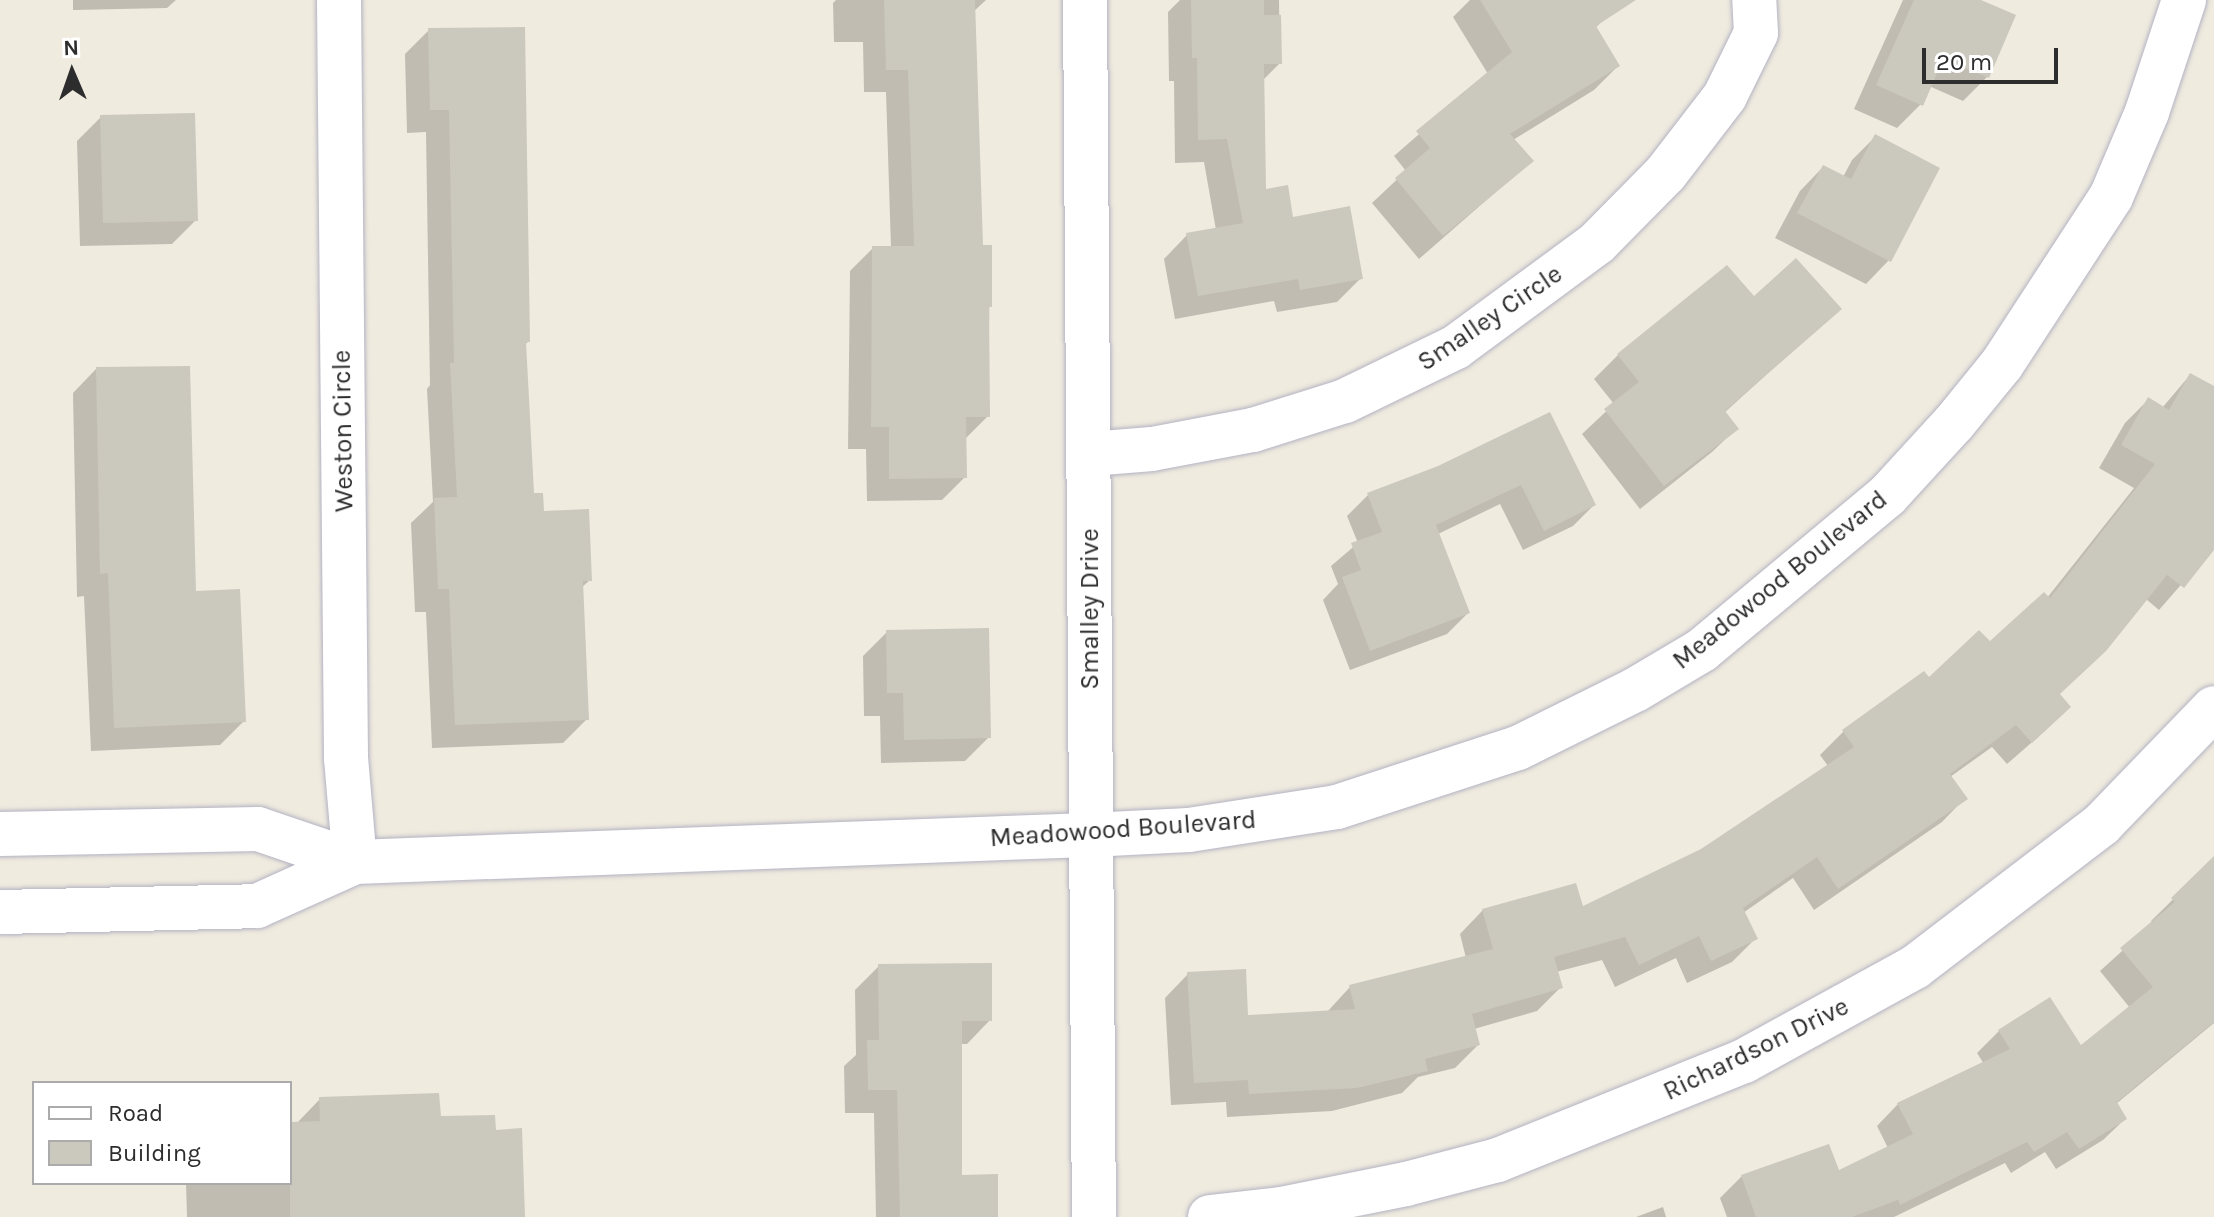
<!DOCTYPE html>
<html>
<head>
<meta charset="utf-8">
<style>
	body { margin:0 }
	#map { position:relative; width:2214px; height:1217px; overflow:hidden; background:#f0ebdf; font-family:Karla,sans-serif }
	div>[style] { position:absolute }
	.shadow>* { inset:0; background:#0003 }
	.building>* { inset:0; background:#cbc8be }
	.roads { filter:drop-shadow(0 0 2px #b3b3c2) drop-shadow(0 0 2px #b3b3c2) }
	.minor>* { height:44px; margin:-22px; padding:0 22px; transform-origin:22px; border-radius:22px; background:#fff }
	span { translate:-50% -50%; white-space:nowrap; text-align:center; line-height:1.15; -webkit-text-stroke:6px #fff; paint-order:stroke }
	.street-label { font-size:26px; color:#2d2d2d }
	.legend { position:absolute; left:32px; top:1081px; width:260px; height:104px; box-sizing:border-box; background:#fff; border:2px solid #ababab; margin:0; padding:10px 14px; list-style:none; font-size:24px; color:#2d2d2d }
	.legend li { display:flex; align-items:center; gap:16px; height:40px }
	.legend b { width:40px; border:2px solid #ababab }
	.north { position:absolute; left:32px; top:32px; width:80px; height:80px; -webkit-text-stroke:6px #fff; paint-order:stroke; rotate:358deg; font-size:22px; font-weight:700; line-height:32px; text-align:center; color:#2d2d2d }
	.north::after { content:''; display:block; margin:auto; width:28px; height:36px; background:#2d2d2d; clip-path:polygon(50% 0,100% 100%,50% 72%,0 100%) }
	.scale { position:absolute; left:1922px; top:48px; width:136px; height:36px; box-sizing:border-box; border:4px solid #2d2d2d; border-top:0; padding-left:10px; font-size:24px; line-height:28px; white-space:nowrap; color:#2d2d2d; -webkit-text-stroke:6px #fff; paint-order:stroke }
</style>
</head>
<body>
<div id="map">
	<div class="shadow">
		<div style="clip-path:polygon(73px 0,176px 0,167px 8px,73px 10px)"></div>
		<div style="clip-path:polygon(836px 0,986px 0,973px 12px,981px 247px,990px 247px,988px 416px,965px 439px,965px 477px,942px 500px,867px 501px,866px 449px,848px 449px,850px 271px,873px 248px,891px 248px,886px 92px,864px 92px,863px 42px,834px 42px,833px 3px)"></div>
		<div style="clip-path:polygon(1180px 0,1279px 0,1280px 63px,1262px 81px,1264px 192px,1361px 278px,1337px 302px,1277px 312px,1274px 301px,1175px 319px,1164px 259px,1187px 235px,1216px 230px,1204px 162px,1175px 163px,1174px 81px,1169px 81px,1168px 12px)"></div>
		<div style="clip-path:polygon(1470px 0,1595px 0,1606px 18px,1595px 28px,1618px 66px,1594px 90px,1513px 140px,1531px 161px,1419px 259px,1372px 203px,1406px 171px,1394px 156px,1488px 74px,1453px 17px)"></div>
		<div style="clip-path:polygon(1903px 0,1976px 0,1987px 77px,1963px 101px,1929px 86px,1921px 104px,1897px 128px,1854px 109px)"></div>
		<div style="clip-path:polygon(429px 30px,528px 342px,524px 345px,532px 496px,590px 580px,581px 588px,587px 719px,563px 743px,432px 748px,426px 612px,415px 612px,411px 523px,433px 502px,427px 389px,430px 385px,426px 132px,407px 133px,405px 54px)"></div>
		<div style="clip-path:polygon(101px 117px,196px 220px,172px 244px,80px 246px,77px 141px)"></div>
		<div style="clip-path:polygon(1876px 136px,1889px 260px,1866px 284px,1775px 238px,1800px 191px,1823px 167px,1843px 177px,1852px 160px)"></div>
		<div style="clip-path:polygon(1754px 299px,1839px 309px,1724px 413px,1736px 429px,1712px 452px,1640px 509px,1582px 434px,1614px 404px,1594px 379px,1618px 355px)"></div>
		<div style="clip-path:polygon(96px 369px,194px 593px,244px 721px,220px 745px,91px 751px,84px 596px,77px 597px,73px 393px)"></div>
		<div style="clip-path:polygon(2190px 375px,2214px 388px,2214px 547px,2159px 610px,2146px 599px,2058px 695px,2046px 730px,2007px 764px,1992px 747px,1950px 777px,1965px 798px,1942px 822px,1814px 910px,1793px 878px,1743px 913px,1755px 939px,1732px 962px,1687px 983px,1676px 958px,1615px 987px,1602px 960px,1556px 972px,1560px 988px,1537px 1011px,1474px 1029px,1478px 1045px,1455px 1068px,1418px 1077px,1402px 1093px,1332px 1111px,1227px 1117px,1226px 1102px,1171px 1105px,1165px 998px,1188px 974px,1246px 1017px,1327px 1012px,1350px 987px,1466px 958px,1460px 934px,1483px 910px,1582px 908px,1702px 851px,1828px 766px,1820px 755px,1843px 732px,1924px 674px,1929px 680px,1990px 644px,2047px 598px,2134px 488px,2099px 468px,2125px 423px,2148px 400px,2162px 408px)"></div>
		<div style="clip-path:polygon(1549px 414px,1594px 505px,1573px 526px,1523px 550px,1500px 504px,1438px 534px,1468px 613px,1447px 634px,1350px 670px,1323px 600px,1338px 584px,1331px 566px,1358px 543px,1347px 516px,1368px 495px,1439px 468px)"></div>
		<div style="clip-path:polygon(887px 632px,989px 737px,965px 761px,881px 763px,880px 716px,864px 716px,863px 656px)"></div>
		<div style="clip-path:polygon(2208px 865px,2214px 870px,2214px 1023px,2116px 1104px,2125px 1119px,2103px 1140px,2056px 1169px,2045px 1152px,2011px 1173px,2005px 1163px,1894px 1217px,1727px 1217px,1720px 1198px,1742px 1176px,1838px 1173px,1888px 1148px,1877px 1126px,1898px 1104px,1984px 1064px,1977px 1053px,1999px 1031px,2080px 1048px,2130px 1008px,2100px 971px,2153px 923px,2151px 921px)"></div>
		<div style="clip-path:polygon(879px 966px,990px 1020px,967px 1044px,960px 1044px,960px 1177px,996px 1217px,876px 1217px,874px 1113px,845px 1113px,844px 1066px,856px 1055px,855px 990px)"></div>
		<div style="clip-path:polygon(320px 1099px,494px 1132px,523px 1217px,187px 1217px,186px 1183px,290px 1183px,290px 1124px,296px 1124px)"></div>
		<div style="clip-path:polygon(1663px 1207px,1666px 1217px,1636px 1217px)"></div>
	</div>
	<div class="building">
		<div style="clip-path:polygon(884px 0,975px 0,983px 245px,992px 245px,992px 307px,989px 307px,990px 417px,966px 417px,967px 478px,889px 479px,889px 427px,871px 427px,872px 246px,914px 246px,908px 70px,886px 70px)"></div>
		<div style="clip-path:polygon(1191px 0,1264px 0,1264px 15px,1281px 15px,1282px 64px,1264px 64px,1266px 189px,1288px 185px,1293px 217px,1350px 206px,1363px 279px,1300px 290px,1298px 279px,1198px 296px,1186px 233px,1243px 223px,1227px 139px,1198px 140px,1197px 58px,1192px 58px)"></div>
		<div style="clip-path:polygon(1480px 0,1636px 0,1596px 26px,1620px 66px,1510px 134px,1534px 161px,1443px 236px,1395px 178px,1430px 148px,1416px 131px,1512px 52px)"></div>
		<div style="clip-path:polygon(1914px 0,1981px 0,2016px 15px,1989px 78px,1943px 59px,1923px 106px,1876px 85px)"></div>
		<div style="clip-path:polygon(525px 27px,530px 342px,526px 342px,534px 493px,543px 493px,544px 511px,589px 509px,592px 581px,583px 581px,589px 720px,455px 725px,449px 589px,438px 589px,434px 498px,457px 497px,450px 363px,454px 363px,449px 110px,430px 110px,428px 28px)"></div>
		<div style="clip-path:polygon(195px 113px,198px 221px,103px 223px,100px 115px)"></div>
		<div style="clip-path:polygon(1875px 134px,1940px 168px,1891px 262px,1797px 213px,1823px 165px,1851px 179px)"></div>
		<div style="clip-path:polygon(1796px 258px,1842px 309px,1725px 411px,1739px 429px,1664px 486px,1604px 409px,1639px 382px,1617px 354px,1727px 265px,1754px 296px)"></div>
		<div style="clip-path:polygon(190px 366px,196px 591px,240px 589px,246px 722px,114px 728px,108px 573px,100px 574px,96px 367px)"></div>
		<div style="clip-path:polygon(2190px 373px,2214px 386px,2214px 550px,2184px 588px,2167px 575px,2106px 651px,2060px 694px,2071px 707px,2032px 743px,2016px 725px,1950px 774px,1968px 799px,1838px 889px,1817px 857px,1743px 908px,1758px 939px,1711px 961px,1699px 936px,1639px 965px,1625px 937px,1554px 957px,1563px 988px,1472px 1014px,1480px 1045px,1425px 1059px,1428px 1071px,1357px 1088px,1249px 1094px,1248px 1080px,1194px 1083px,1187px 972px,1246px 969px,1248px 1015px,1355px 1009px,1349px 985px,1493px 949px,1482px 909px,1576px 883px,1583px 906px,1701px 849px,1854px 747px,1842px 730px,1924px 671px,1929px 677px,1979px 630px,1990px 641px,2044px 592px,2050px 598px,2155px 464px,2121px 445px,2148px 397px,2169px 410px)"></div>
		<div style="clip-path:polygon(1550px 412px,1596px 505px,1544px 531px,1521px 485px,1436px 525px,1470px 613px,1370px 651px,1342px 577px,1361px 570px,1351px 543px,1382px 532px,1367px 493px,1438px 466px)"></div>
		<div style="clip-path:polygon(989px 628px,991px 738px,904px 740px,903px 693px,887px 693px,886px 630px)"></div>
		<div style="clip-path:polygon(2214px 856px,2214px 1022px,2117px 1102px,2127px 1119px,2079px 1149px,2067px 1132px,2034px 1152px,2027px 1142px,1900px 1205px,1898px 1200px,1852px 1217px,1756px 1217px,1741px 1175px,1829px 1144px,1839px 1170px,1913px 1134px,1897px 1103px,2010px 1049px,1998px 1030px,2050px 997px,2081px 1045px,2153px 987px,2120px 948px,2175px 902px,2171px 898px)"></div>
		<div style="clip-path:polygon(992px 963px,992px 1021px,962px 1021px,962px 1175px,998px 1174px,998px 1217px,900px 1217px,897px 1090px,868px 1090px,867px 1040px,879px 1040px,878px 964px)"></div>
		<div style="clip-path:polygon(439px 1093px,441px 1116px,495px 1115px,496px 1130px,522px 1128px,525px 1217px,290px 1217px,290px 1122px,320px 1121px,319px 1097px)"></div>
	</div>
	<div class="roads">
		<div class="minor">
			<div style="left:339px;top:0;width:758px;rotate:89.47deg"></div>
			<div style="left:346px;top:758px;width:104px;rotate:85.1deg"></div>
			<div style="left:1085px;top:0;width:1217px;rotate:89.58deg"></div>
			<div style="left:1090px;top:454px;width:62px;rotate:-4.6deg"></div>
			<div style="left:1152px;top:449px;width:103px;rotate:-10.7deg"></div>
			<div style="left:1253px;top:430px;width:96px;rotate:-17.5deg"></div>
			<div style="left:1345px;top:401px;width:123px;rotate:-25.9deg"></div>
			<div style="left:1456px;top:347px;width:175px;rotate:-36.4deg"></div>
			<div style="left:1597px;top:243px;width:98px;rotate:-45.4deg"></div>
			<div style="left:1666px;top:173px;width:97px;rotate:-52.5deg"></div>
			<div style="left:1725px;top:96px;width:70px;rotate:-63.8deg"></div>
			<div style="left:1756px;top:33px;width:33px;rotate:-93deg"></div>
			<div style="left:0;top:834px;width:258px;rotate:-1.1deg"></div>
			<div style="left:258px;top:829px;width:102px;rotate:18.8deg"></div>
			<div style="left:355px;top:862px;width:734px;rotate:-2.11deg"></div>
			<div style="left:1089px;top:835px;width:100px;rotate:-2.9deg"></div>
			<div style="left:1189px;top:830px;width:150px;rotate:-8.8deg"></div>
			<div style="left:1337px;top:807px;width:190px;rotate:-18.1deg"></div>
			<div style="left:1518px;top:748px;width:131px;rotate:-26.4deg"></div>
			<div style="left:1635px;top:690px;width:78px;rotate:-30.8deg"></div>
			<div style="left:1702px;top:650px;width:241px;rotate:-39.8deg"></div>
			<div style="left:1887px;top:496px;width:99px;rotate:-47.5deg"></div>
			<div style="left:1954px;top:423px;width:76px;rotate:-50.9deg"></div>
			<div style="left:2002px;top:364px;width:199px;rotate:-56.9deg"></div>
			<div style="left:2111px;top:197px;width:92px;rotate:-67deg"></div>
			<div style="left:2147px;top:112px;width:118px;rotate:-71.7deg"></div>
			<div style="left:0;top:912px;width:257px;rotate:-1.3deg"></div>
			<div style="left:257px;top:906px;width:107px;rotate:-24.2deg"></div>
			<div style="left:1210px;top:1217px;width:71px;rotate:-6.4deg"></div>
			<div style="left:1281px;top:1209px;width:127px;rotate:-11.3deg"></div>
			<div style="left:1406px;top:1184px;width:95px;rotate:-14.6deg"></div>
			<div style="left:1498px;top:1160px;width:265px;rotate:-21.9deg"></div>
			<div style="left:1744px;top:1061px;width:195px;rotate:-28.8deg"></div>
			<div style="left:1915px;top:967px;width:235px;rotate:-37.4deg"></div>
			<div style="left:2102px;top:824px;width:161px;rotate:-46deg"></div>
		</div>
	</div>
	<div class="street-label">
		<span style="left:1490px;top:318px;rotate:-34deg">Smalley Circle</span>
		<span style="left:343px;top:431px;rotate:-91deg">Weston Circle</span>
		<span style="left:1780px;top:580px;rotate:-39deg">Meadowood Boulevard</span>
		<span style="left:1090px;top:609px;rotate:-90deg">Smalley Drive</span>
		<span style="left:1123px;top:829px;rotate:-4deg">Meadowood Boulevard</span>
		<span style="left:1756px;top:1049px;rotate:-26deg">Richardson Drive</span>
	</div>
	<ul class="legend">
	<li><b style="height:10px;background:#fff"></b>Road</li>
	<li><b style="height:22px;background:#cbc8be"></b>Building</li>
	</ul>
	<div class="north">N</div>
	<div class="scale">20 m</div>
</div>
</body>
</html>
